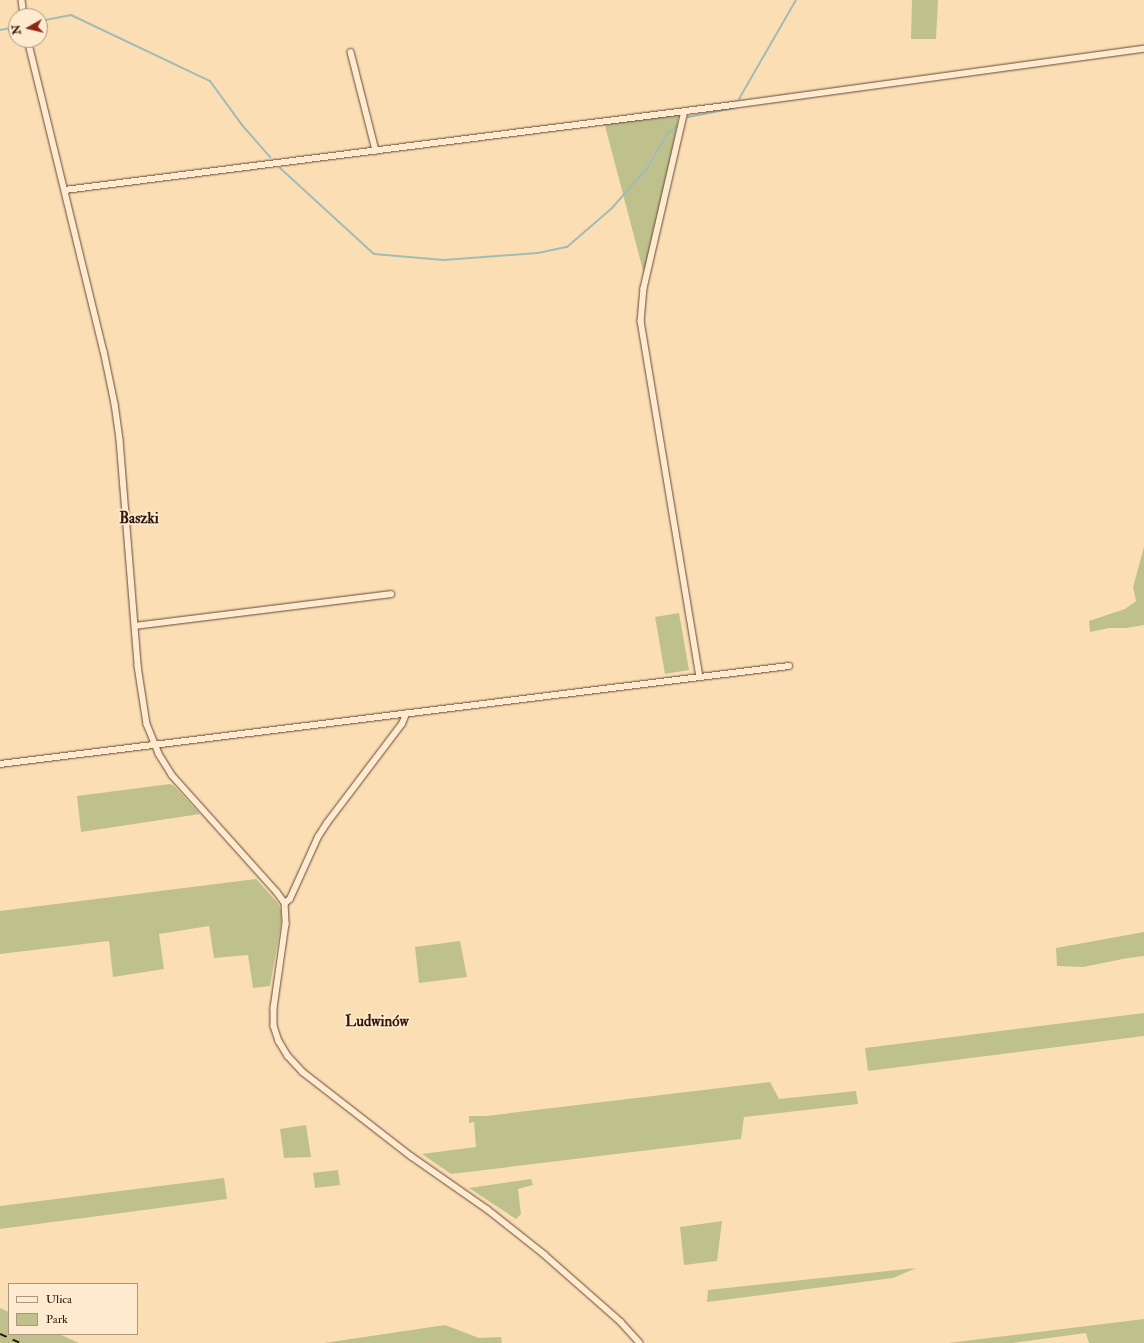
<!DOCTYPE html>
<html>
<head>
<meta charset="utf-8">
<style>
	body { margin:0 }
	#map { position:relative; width:1144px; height:1343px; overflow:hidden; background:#fcdeb5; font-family:"IM FELL Double Pica",serif }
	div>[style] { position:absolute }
	.green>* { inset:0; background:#bfc18d }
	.stream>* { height:2px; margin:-1px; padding:0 1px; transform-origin:1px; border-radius:1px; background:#a1bbb5 }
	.roads { filter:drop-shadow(0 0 1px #624936) drop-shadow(0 0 1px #624936) }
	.minor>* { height:5.5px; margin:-2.75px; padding:0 2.75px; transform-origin:2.75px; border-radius:2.75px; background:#fdeacf }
	.rail>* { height:2px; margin-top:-1px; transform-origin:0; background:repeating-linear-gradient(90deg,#2f170c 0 7px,transparent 0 14px) }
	span { translate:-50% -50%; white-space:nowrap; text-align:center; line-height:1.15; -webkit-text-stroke:3.5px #fdeacf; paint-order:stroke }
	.quarter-label { font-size:15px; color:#2f170c; font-weight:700 }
	.legend { position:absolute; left:8px; top:1283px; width:130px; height:52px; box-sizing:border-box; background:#fdeacf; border:1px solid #ab9681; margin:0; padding:5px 7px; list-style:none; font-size:12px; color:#2f170c }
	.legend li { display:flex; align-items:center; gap:8px; height:20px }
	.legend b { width:20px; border:1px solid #ab9681 }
	.north { position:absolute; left:8px; top:8px; width:40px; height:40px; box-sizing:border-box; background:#fdeacf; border:1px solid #ab9681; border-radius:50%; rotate:262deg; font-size:11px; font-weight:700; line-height:16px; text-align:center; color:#2f170c }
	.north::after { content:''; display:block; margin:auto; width:14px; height:18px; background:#8f2418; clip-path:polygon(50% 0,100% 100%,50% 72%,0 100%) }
</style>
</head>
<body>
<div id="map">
	<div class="green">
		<div style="clip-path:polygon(912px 0,938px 0,936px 39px,911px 39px)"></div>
		<div style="clip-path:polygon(680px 109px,668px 171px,644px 274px,604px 122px)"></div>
		<div style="clip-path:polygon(1144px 547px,1144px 625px,1126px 628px,1109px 628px,1090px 632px,1089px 621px,1125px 609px,1136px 601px,1133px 587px)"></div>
		<div style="clip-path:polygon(679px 613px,689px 670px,665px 674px,655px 617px)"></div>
		<div style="clip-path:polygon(170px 784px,174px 786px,200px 814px,81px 832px,77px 796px)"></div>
		<div style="clip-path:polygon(256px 879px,278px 903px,281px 911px,281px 924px,270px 986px,253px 988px,248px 955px,214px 958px,209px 926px,159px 934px,164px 969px,113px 977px,109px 941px,0 954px,0 911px)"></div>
		<div style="clip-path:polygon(1144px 932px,1144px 956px,1128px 958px,1083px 967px,1057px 966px,1056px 948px)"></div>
		<div style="clip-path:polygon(460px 941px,467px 977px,419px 983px,415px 947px)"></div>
		<div style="clip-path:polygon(1144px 1013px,1144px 1036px,868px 1071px,865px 1048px)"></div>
		<div style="clip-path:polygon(770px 1082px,779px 1099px,856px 1091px,858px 1104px,744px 1117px,741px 1139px,451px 1174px,422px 1154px,476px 1147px,474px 1122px,469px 1123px,469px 1116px,486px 1116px)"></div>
		<div style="clip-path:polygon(306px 1125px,311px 1157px,284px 1158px,280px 1129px)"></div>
		<div style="clip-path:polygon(338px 1170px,340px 1185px,315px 1188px,313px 1173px)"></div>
		<div style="clip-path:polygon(224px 1178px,227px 1199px,0 1229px,0 1206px)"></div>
		<div style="clip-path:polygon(531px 1179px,533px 1185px,518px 1189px,521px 1214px,516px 1219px,469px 1188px)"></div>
		<div style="clip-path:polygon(722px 1221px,717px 1261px,684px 1265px,680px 1227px)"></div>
		<div style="clip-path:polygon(916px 1268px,893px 1278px,707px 1302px,708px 1290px)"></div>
		<div style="clip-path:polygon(0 1308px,9px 1312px,9px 1334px,59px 1334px,79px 1343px,0 1343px)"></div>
		<div style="clip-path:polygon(1144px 1319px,1144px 1343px,1089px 1343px,1086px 1333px,1012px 1343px,948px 1343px)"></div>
		<div style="clip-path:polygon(445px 1325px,479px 1338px,501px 1337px,502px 1343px,324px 1343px)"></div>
	</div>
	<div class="stream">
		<div style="left:40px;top:21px;width:32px;rotate:-11deg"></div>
		<div style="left:71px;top:15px;width:154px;rotate:25.4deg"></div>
		<div style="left:210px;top:81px;width:54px;rotate:54deg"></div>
		<div style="left:242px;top:125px;width:43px;rotate:48.8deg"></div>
		<div style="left:0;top:30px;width:16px;rotate:-11deg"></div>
		<div style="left:739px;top:99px;width:114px;rotate:-60.1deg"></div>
		<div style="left:688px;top:117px;width:47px;rotate:-11.1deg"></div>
		<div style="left:280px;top:168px;width:127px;rotate:42.5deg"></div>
		<div style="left:374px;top:254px;width:70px;rotate:4.9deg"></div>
		<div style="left:444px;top:260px;width:94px;rotate:-4.3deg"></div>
		<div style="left:538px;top:253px;width:30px;rotate:-12deg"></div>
		<div style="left:567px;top:247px;width:60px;rotate:-40.9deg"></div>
		<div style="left:612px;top:208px;width:55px;rotate:-48.7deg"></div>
		<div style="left:648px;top:167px;width:39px;rotate:-60deg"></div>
		<div style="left:668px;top:133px;width:11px;rotate:-38deg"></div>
	</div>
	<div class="roads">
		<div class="minor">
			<div style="left:22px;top:0;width:16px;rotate:83deg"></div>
			<div style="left:28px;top:40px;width:320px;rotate:76.3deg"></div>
			<div style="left:104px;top:351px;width:54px;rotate:78.3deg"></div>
			<div style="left:115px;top:404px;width:36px;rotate:82deg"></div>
			<div style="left:120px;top:440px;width:227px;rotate:85.4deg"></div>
			<div style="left:138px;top:666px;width:59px;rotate:81.2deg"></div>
			<div style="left:147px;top:724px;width:32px;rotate:68deg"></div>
			<div style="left:159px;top:754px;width:25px;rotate:58deg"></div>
			<div style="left:172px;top:775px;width:157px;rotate:48.1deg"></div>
			<div style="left:277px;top:892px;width:14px;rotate:54deg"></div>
			<div style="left:285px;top:903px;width:21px;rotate:87deg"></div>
			<div style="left:286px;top:924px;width:85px;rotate:98.1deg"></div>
			<div style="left:274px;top:1008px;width:18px;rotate:90deg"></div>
			<div style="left:274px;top:1026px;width:16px;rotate:72deg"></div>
			<div style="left:279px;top:1041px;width:17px;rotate:59deg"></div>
			<div style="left:288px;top:1056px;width:22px;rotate:47deg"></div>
			<div style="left:303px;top:1072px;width:137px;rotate:37.9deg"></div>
			<div style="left:411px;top:1156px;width:93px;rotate:34.9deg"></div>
			<div style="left:487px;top:1209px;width:74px;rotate:38.4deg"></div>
			<div style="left:545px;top:1255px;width:101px;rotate:41.4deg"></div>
			<div style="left:621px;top:1322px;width:28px;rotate:48deg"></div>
			<div style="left:351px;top:52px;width:102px;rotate:75.8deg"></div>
			<div style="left:685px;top:111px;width:182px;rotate:103deg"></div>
			<div style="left:644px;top:288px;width:33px;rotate:95deg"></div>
			<div style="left:641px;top:321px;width:361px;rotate:80.6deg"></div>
			<div style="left:65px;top:190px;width:673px;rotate:-7.25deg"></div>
			<div style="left:733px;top:105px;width:415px;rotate:-7.8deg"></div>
			<div style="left:135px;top:626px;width:258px;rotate:-7.1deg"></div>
			<div style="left:0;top:764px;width:795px;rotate:-7.08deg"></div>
			<div style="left:285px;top:903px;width:6px;rotate:-39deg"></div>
			<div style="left:290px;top:899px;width:68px;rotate:-65.7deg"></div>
			<div style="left:318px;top:837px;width:17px;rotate:-57deg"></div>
			<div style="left:327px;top:823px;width:124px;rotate:-52.9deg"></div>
			<div style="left:402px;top:724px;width:11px;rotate:-68deg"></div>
		</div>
	</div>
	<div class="rail">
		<div style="left:0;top:1334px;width:22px;rotate:24deg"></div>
	</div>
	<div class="quarter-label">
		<span style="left:139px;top:519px">Baszki</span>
		<span style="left:377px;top:1022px">Ludwinów</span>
	</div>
	<ul class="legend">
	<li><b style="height:5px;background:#fdeacf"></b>Ulica</li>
	<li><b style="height:11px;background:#bfc18d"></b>Park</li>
	</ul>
	<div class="north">N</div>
</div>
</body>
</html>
